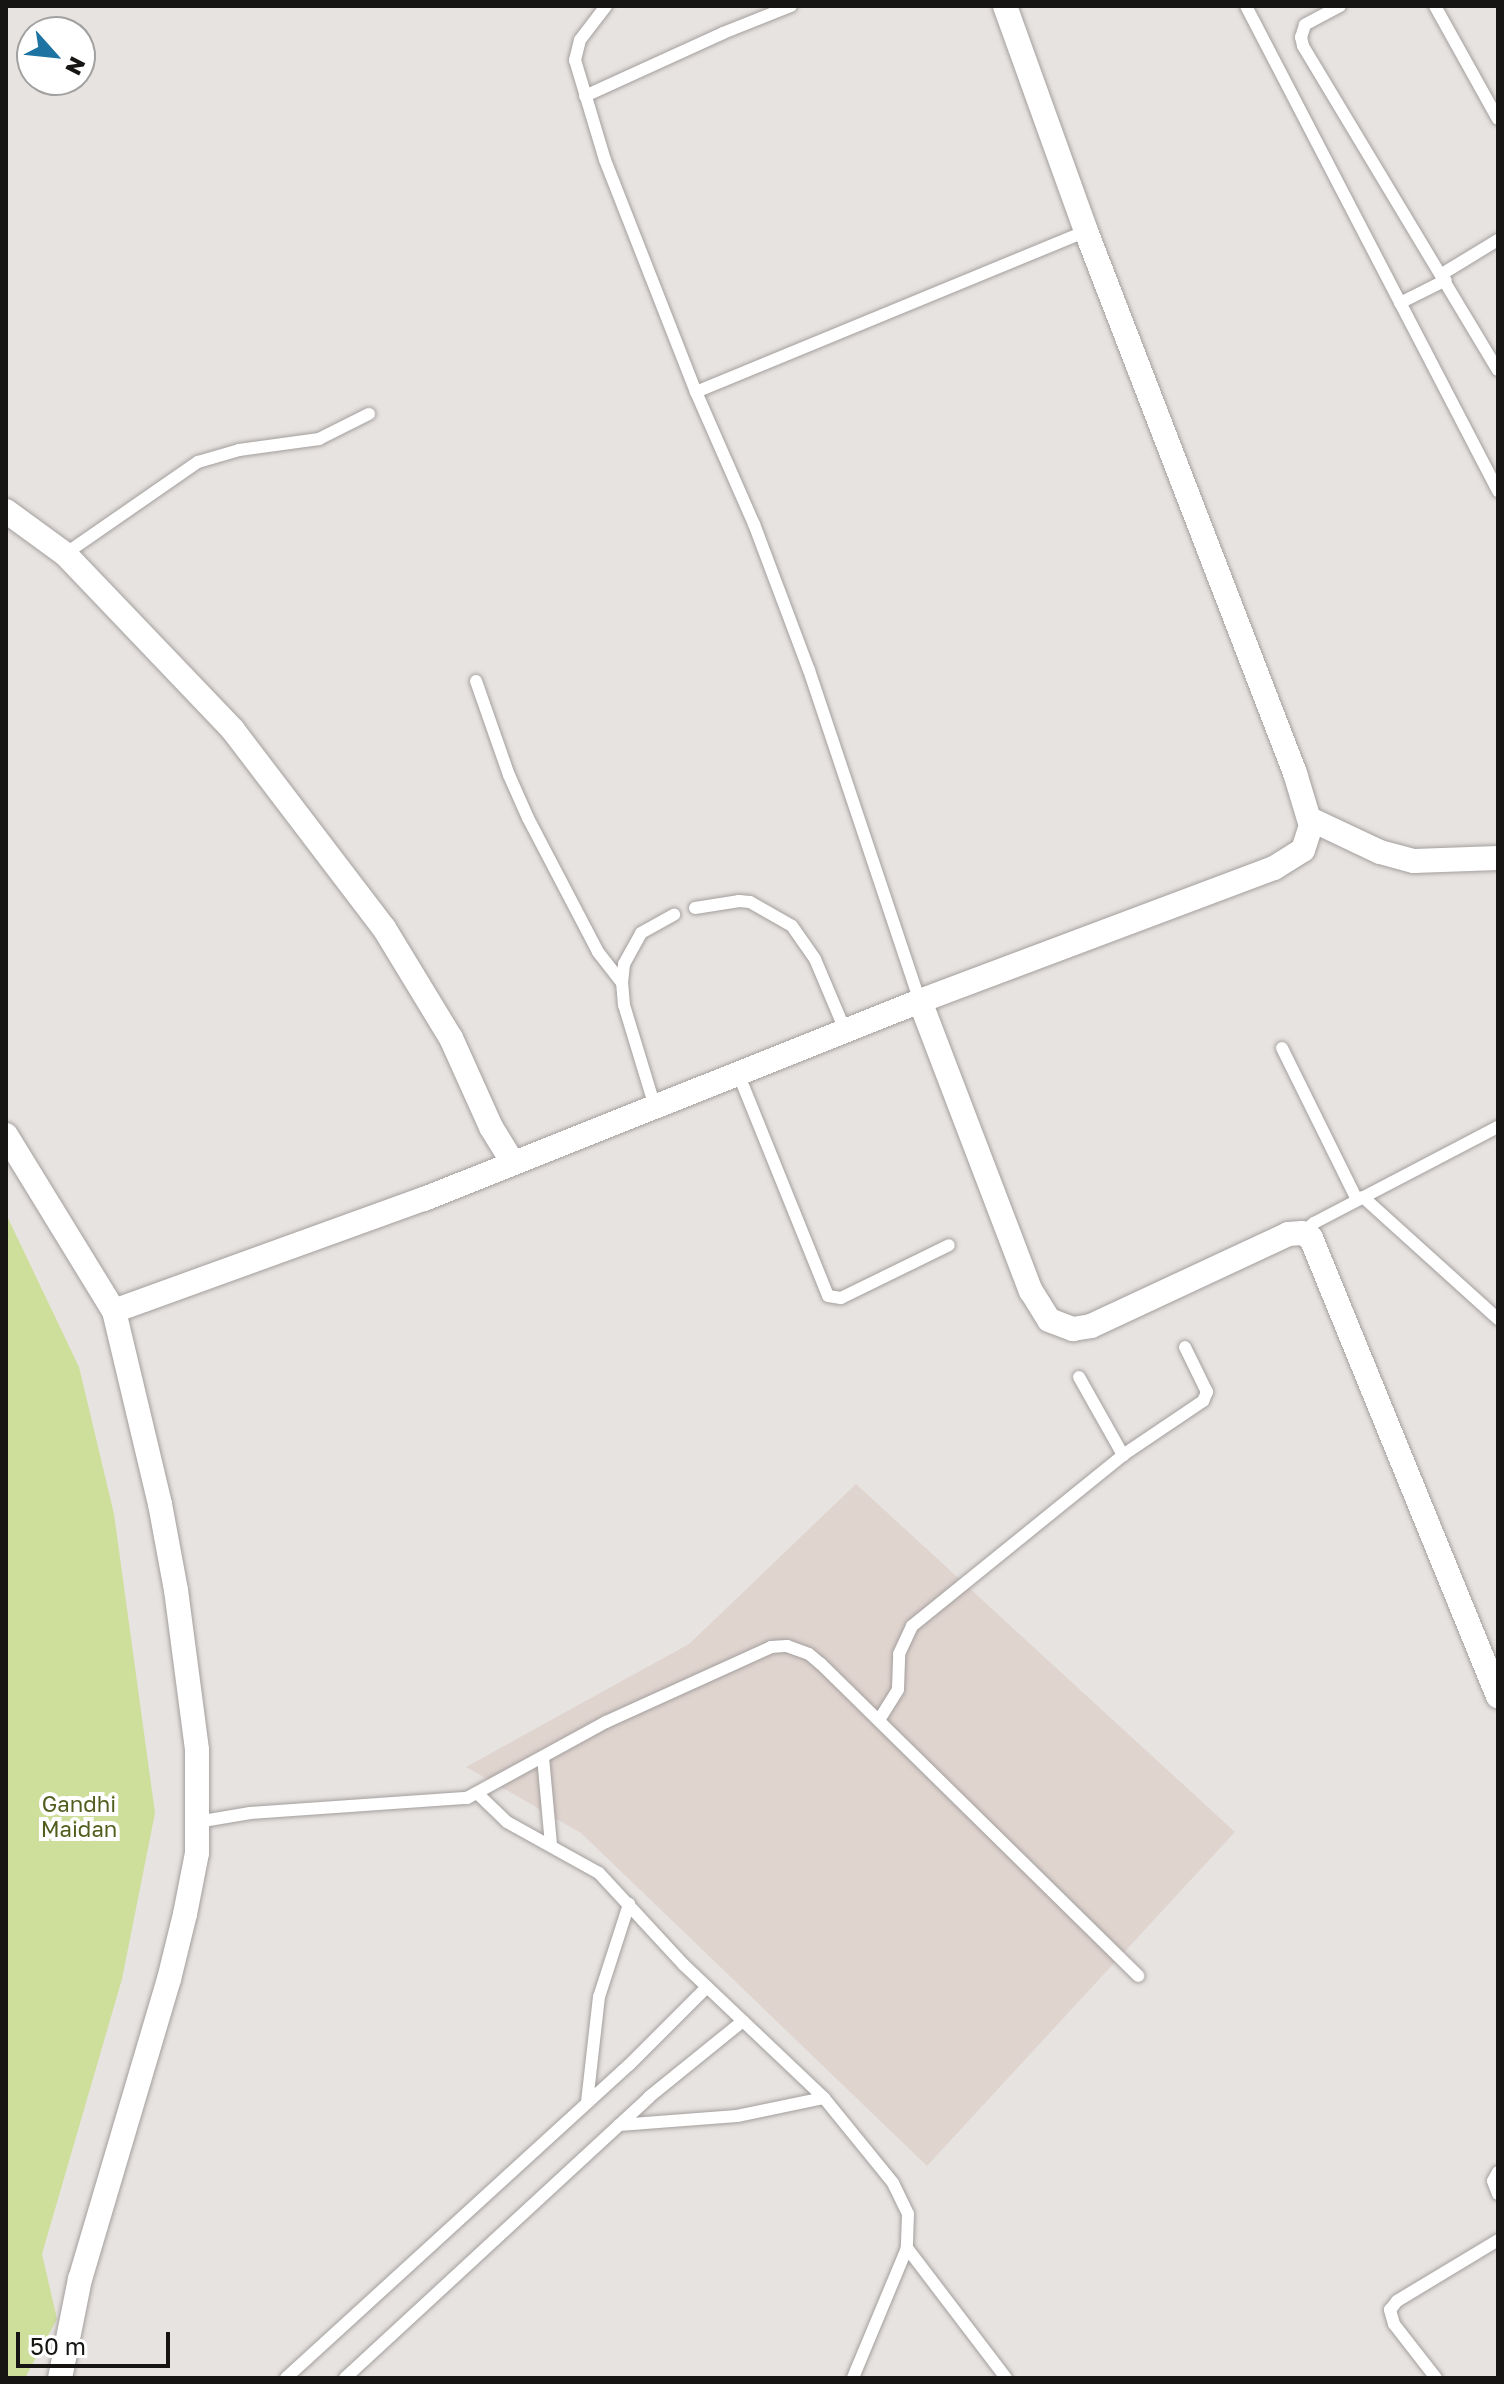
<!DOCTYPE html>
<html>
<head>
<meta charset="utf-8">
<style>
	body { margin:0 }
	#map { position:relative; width:1504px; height:2384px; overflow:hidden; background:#e7e3e1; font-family:"Golos Text",sans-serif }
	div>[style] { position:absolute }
	.built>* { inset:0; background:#e0d4cf }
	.green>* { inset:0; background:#cede9b }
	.roads { filter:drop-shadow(0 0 2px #a39f9d) drop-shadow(0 0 2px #a39f9d) }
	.service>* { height:12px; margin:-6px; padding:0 6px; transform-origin:6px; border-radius:6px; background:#fff }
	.minor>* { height:24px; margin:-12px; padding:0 12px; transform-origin:12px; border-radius:12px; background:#fff }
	span { translate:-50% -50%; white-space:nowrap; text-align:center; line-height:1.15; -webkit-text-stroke:8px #fff; paint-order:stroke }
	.park-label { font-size:22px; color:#515e1d }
	.frame { position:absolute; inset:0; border:8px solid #161514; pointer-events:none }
	.north { position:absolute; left:16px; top:16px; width:80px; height:80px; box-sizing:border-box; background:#fff; border:2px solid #a2a1a1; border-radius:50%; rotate:117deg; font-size:22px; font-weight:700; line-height:32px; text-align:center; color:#161514 }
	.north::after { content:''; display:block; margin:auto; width:28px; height:36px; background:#1d74a3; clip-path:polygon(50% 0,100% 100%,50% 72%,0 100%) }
	.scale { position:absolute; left:16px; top:2332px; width:154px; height:36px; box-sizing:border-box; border:4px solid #161514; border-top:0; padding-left:10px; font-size:24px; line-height:28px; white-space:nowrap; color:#161514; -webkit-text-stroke:6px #fff; paint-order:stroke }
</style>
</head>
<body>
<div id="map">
	<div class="built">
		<div style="clip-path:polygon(856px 1484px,1235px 1832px,927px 2166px,581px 1833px,466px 1767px,689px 1644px)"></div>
	</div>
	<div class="green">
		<div style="clip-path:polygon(6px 1214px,79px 1367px,114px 1514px,155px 1813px,122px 1979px,42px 2254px,57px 2319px,25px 2378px,6px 2378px)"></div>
	</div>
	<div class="roads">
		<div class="service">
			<div style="left:606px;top:6px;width:43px;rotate:127.4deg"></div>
			<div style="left:580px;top:40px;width:21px;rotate:104deg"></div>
			<div style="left:575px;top:60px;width:104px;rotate:73.3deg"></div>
			<div style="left:605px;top:160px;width:249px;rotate:68.6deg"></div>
			<div style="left:696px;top:392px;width:144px;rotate:66.3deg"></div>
			<div style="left:754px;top:524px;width:156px;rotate:69.4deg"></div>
			<div style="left:809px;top:670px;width:349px;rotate:71.5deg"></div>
			<div style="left:1246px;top:6px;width:547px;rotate:62.54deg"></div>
			<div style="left:1340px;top:6px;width:40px;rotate:152deg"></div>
			<div style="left:1305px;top:25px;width:13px;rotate:108deg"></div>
			<div style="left:1301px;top:37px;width:9px;rotate:77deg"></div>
			<div style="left:1303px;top:46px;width:378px;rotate:59deg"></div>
			<div style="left:1435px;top:6px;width:129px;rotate:60.9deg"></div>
			<div style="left:585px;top:96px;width:152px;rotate:-24.5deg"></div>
			<div style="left:723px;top:33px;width:73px;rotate:-21.7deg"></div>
			<div style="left:1442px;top:274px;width:66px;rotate:-31.3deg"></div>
			<div style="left:1400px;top:303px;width:51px;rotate:-26.6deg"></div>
			<div style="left:696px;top:392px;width:422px;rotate:-22.4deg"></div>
			<div style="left:65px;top:554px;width:162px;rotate:-34.7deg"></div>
			<div style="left:198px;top:462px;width:43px;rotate:-16.3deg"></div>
			<div style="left:239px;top:450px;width:81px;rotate:-7.8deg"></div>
			<div style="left:319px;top:439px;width:56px;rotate:-26.6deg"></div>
			<div style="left:476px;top:681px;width:100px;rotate:70.7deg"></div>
			<div style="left:509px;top:775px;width:47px;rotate:66.2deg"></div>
			<div style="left:528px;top:818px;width:151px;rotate:62.4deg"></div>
			<div style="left:598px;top:952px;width:39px;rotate:52deg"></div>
			<div style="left:695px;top:908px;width:45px;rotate:-9deg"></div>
			<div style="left:739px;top:901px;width:11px;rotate:5deg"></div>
			<div style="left:750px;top:902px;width:48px;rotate:29.7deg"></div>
			<div style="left:792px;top:926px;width:40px;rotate:55.1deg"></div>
			<div style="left:815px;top:959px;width:77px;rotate:67.1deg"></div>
			<div style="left:1282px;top:1048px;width:169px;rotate:63.7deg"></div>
			<div style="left:738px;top:1073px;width:240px;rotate:68deg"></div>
			<div style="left:828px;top:1296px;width:13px;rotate:9deg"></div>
			<div style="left:841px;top:1298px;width:120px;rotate:-26.1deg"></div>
			<div style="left:655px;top:1107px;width:107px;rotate:-106.9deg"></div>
			<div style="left:624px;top:1005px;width:22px;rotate:-95deg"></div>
			<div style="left:622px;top:983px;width:19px;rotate:-84deg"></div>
			<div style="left:624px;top:964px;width:35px;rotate:-61deg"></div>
			<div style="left:641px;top:933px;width:38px;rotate:-29deg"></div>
			<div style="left:1363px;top:1197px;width:182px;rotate:42.1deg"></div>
			<div style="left:1302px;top:1233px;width:16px;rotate:-40deg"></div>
			<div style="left:1314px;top:1223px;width:208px;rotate:-27.6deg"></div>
			<div style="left:1079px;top:1377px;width:90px;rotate:60.6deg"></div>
			<div style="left:879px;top:1720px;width:36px;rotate:-58deg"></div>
			<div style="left:898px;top:1689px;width:35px;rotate:-88deg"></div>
			<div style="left:899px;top:1654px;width:31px;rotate:-65deg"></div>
			<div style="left:912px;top:1626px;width:272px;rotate:-39deg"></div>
			<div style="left:1123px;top:1455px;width:97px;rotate:-34deg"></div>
			<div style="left:1203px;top:1401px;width:10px;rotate:-66deg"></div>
			<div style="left:1207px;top:1392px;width:50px;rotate:-116.1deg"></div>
			<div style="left:543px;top:1757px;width:88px;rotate:84.8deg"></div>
			<div style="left:478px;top:1794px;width:40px;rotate:44deg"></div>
			<div style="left:507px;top:1822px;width:105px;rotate:29deg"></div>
			<div style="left:599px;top:1873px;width:125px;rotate:47.3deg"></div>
			<div style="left:684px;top:1965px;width:193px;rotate:43.5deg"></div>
			<div style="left:824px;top:2098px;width:109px;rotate:50.9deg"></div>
			<div style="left:893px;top:2183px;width:34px;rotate:64deg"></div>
			<div style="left:908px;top:2214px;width:34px;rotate:92deg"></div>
			<div style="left:907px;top:2248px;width:141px;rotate:112.6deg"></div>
			<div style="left:197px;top:1822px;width:54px;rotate:-9.6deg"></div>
			<div style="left:250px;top:1813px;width:218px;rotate:-4deg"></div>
			<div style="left:467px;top:1798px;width:158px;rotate:-28.7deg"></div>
			<div style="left:606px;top:1722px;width:181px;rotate:-24.4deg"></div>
			<div style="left:771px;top:1647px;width:16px;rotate:-4deg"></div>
			<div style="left:787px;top:1646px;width:23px;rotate:20deg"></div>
			<div style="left:809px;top:1654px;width:16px;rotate:40deg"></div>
			<div style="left:821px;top:1664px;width:445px;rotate:44.5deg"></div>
			<div style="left:587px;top:2102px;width:106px;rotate:-83.5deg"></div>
			<div style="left:599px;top:1997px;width:98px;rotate:-72.1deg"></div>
			<div style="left:619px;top:2125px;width:118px;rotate:-4.4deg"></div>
			<div style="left:737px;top:2116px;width:89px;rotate:-11.7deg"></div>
			<div style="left:1498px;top:2172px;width:10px;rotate:119deg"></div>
			<div style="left:1493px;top:2181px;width:14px;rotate:69deg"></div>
			<div style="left:907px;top:2248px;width:163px;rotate:52.7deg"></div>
			<div style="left:286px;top:2378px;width:464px;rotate:-42.4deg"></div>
			<div style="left:629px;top:2065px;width:110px;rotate:-45deg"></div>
			<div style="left:345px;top:2378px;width:414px;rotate:-42.7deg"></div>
			<div style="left:649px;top:2097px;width:121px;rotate:-39deg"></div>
			<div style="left:1436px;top:2378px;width:68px;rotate:-127.9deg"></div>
			<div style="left:1394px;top:2324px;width:15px;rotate:-106deg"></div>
			<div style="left:1390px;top:2310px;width:11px;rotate:-52deg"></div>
			<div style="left:1397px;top:2301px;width:118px;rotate:-31.1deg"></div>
		</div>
		<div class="minor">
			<div style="left:6px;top:511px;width:73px;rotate:36.1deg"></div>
			<div style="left:65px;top:554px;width:243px;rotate:46.3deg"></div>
			<div style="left:233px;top:730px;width:249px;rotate:52.7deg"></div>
			<div style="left:384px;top:928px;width:129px;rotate:58.7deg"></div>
			<div style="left:451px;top:1038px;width:98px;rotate:65.8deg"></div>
			<div style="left:491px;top:1127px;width:42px;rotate:58.6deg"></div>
			<div style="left:1310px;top:819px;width:77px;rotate:25.2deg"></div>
			<div style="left:1380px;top:852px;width:35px;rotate:15deg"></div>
			<div style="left:1414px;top:861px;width:84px;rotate:-2deg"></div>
			<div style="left:920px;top:1001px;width:311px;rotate:69.1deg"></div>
			<div style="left:1031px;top:1291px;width:34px;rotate:58deg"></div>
			<div style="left:1049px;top:1320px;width:26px;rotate:21deg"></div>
			<div style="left:1073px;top:1329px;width:18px;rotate:-9deg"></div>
			<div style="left:1091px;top:1326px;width:217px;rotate:-25deg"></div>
			<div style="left:1288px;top:1234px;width:14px;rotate:-4deg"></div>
			<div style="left:1302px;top:1233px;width:10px;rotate:29deg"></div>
			<div style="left:1311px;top:1238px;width:495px;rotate:67.8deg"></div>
			<div style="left:6px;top:1135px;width:206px;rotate:58.5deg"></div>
			<div style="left:114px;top:1311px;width:198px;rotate:76.6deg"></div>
			<div style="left:160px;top:1504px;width:87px;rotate:79.5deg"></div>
			<div style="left:176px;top:1590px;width:161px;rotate:82.5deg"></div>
			<div style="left:197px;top:1750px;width:103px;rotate:90deg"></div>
			<div style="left:197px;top:1853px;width:62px;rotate:101.1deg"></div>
			<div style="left:185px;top:1914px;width:67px;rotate:103.8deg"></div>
			<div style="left:169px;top:1979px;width:313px;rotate:106.5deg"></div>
			<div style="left:80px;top:2279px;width:101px;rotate:101.4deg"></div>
			<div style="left:114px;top:1311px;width:330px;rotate:-19.9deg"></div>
			<div style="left:424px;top:1199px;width:534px;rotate:-21.76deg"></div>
			<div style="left:920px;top:1001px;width:378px;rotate:-20.6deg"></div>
			<div style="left:1274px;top:868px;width:34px;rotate:-32deg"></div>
			<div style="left:1303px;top:850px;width:25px;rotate:-72deg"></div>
			<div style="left:1311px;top:826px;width:55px;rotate:-106.8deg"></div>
			<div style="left:1295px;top:773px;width:581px;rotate:-111.09deg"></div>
			<div style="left:1086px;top:231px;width:239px;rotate:-109.8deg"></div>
		</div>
	</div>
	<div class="park-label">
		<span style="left:79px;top:1816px">Gandhi<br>Maidan</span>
	</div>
	<div class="frame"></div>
	<div class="north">N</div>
	<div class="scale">50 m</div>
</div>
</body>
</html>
